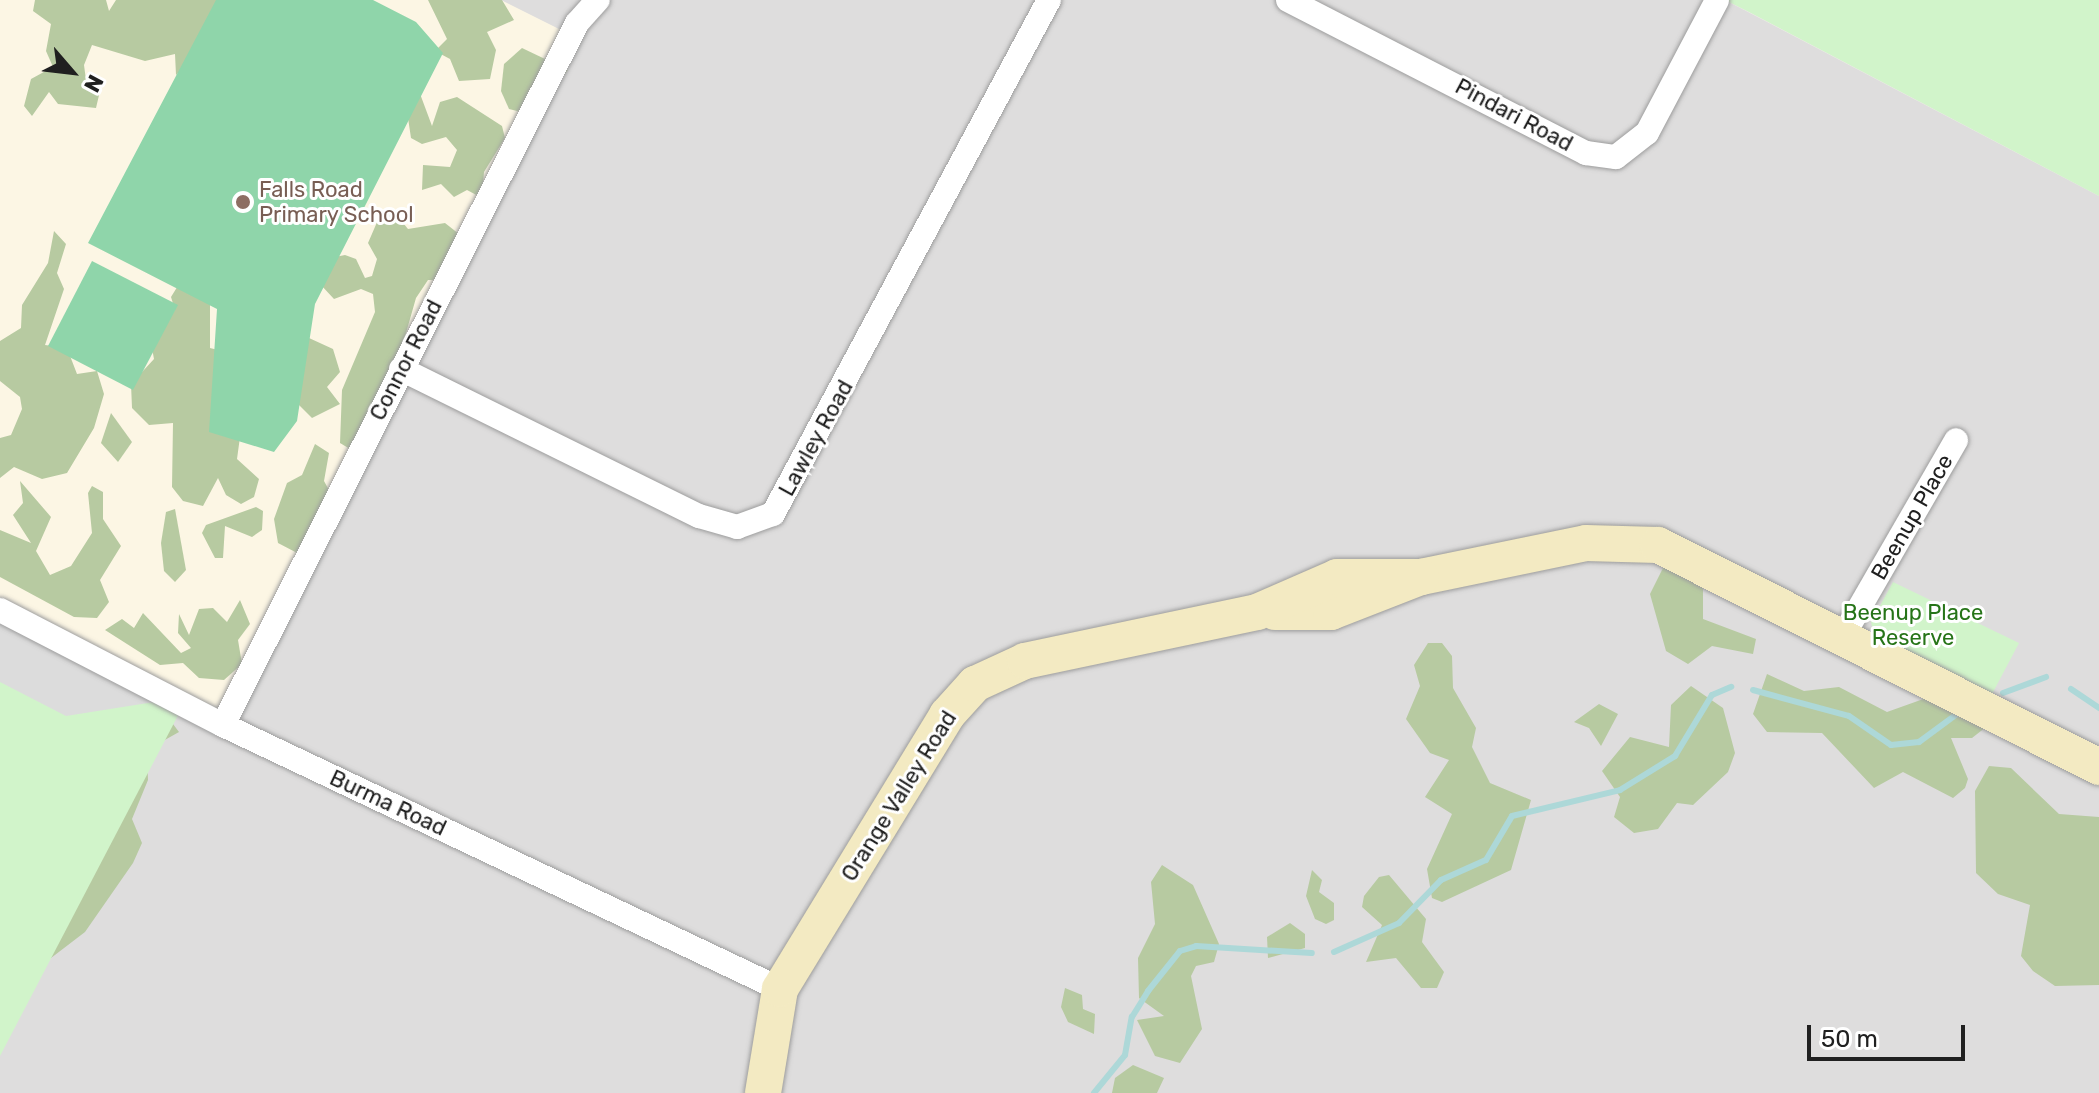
<!DOCTYPE html>
<html>
<head>
<meta charset="utf-8">
<style>
	body { margin:0 }
	#map { position:relative; width:2099px; height:1093px; overflow:hidden; background:#efebe8; font-family:Rubik,sans-serif }
	div>[style] { position:absolute }
	.residential>* { inset:0; background:#dedddd }
	.education>* { inset:0; background:#fcf6e4 }
	.forest>* { inset:0; background:#b7caa1 }
	.park>* { inset:0; background:#d1f4ca }
	.pitch>* { inset:0; background:#8fd5aa }
	.parking>* { inset:0; background:#dcdcdc }
	.stream>* { height:6px; margin:-3px; padding:0 3px; transform-origin:3px; border-radius:3px; background:#add8d8 }
	.roads { filter:drop-shadow(0 0 2px #9d9d9d) drop-shadow(0 0 2px #9d9d9d) }
	.street>* { height:24px; margin:-12px; padding:0 12px; transform-origin:12px; border-radius:12px; background:#fff }
	.secondary>* { height:36px; margin:-18px; padding:0 18px; transform-origin:18px; border-radius:18px; background:#f3eac2 }
	.dots>* { width:22px; height:22px; translate:-50% -50%; box-sizing:border-box; border:4px solid #fff; border-radius:50% }
	span { translate:-50% -50%; white-space:nowrap; text-align:center; line-height:1.15; -webkit-text-stroke:6px #fff; paint-order:stroke }
	.street-label { font-size:22px; color:#202020 }
	.education-label { font-size:22px; color:#785e54 }
	.left { translate:0 -50%; text-align:left }
	.park-label { font-size:22px; color:#267418 }
	.north { position:absolute; left:32px; top:32px; width:80px; height:80px; -webkit-text-stroke:6px #fff; paint-order:stroke; rotate:118deg; font-size:22px; font-weight:700; line-height:32px; text-align:center; color:#202020 }
	.north::after { content:''; display:block; margin:auto; width:28px; height:36px; background:#202020; clip-path:polygon(50% 0,100% 100%,50% 72%,0 100%) }
	.scale { position:absolute; left:1807px; top:1025px; width:158px; height:36px; box-sizing:border-box; border:4px solid #202020; border-top:0; padding-left:10px; font-size:24px; line-height:28px; white-space:nowrap; color:#202020; -webkit-text-stroke:6px #fff; paint-order:stroke }
</style>
</head>
<body>
<div id="map">
	<div class="residential">
		<div style="clip-path:polygon(0 0,1725px 0,2099px 196px,2099px 1093px,0 1093px)"></div>
	</div>
	<div class="education">
		<div style="clip-path:polygon(0 0,501px 0,571px 35px,223px 725px,0 610px)"></div>
	</div>
	<div class="forest">
		<div style="clip-path:polygon(35px 0,106px 0,109px 11px,116px 0,254px 0,176px 75px,175px 54px,145px 61px,92px 45px,84px 65px,86px 80px,100px 91px,96px 108px,58px 104px,49px 92px,32px 116px,24px 106px,31px 79px,53px 67px,46px 51px,51px 24px,33px 11px)"></div>
		<div style="clip-path:polygon(502px 0,514px 20px,487px 32px,496px 50px,490px 79px,459px 81px,450px 59px,435px 51px,447px 39px,428px 0)"></div>
		<div style="clip-path:polygon(522px 48px,568px 70px,533px 115px,509px 109px,501px 91px,504px 64px)"></div>
		<div style="clip-path:polygon(419px 91px,432px 126px,440px 102px,457px 97px,502px 126px,505px 138px,484px 172px,482px 198px,467px 190px,454px 197px,441px 184px,422px 190px,423px 165px,450px 167px,457px 150px,446px 137px,422px 144px,411px 138px,408px 118px)"></div>
		<div style="clip-path:polygon(381px 213px,395px 213px,408px 229px,445px 223px,459px 234px,436px 280px,428px 280px,416px 298px,398px 361px,350px 449px,340px 443px,342px 390px,375px 312px,373px 294px,361px 289px,334px 299px,320px 284px,335px 257px,345px 255px,356px 259px,365px 278px,372px 276px,377px 259px,368px 243px)"></div>
		<div style="clip-path:polygon(54px 231px,66px 244px,57px 273px,64px 289px,45px 345px,67px 348px,77px 374px,97px 371px,104px 394px,94px 428px,67px 473px,42px 479px,14px 467px,0 478px,0 438px,11px 435px,22px 409px,20px 397px,0 381px,0 341px,21px 328px,22px 305px,48px 263px)"></div>
		<div style="clip-path:polygon(179px 284px,210px 300px,210px 348px,218px 350px,240px 437px,237px 459px,259px 479px,254px 497px,241px 504px,226px 495px,218px 478px,203px 506px,183px 501px,172px 487px,173px 423px,149px 425px,132px 408px,131px 384px,154px 359px,151px 343px,175px 310px,171px 297px)"></div>
		<div style="clip-path:polygon(309px 338px,333px 349px,340px 372px,327px 387px,340px 404px,312px 418px,296px 402px)"></div>
		<div style="clip-path:polygon(111px 413px,132px 442px,118px 462px,101px 443px)"></div>
		<div style="clip-path:polygon(315px 444px,329px 453px,324px 481px,330px 492px,301px 555px,278px 543px,274px 519px,287px 483px,302px 475px)"></div>
		<div style="clip-path:polygon(20px 481px,51px 517px,36px 551px,50px 575px,71px 566px,92px 533px,88px 493px,92px 486px,103px 492px,103px 519px,121px 546px,100px 580px,109px 602px,97px 618px,74px 617px,0 577px,0 530px,31px 543px,13px 515px,23px 503px)"></div>
		<div style="clip-path:polygon(256px 507px,263px 511px,262px 530px,252px 537px,225px 526px,223px 558px,215px 558px,202px 533px,206px 525px)"></div>
		<div style="clip-path:polygon(175px 509px,186px 570px,175px 582px,164px 571px,161px 543px,166px 512px)"></div>
		<div style="clip-path:polygon(1664px 566px,1703px 579px,1703px 619px,1756px 639px,1753px 654px,1712px 646px,1688px 664px,1666px 651px,1650px 594px)"></div>
		<div style="clip-path:polygon(240px 600px,250px 624px,238px 640px,242px 664px,224px 680px,199px 678px,183px 663px,160px 665px,105px 630px,122px 619px,134px 628px,143px 613px,181px 653px,191px 648px,178px 633px,179px 614px,189px 635px,199px 609px,213px 608px,227px 622px)"></div>
		<div style="clip-path:polygon(1428px 643px,1442px 643px,1452px 656px,1453px 688px,1476px 728px,1472px 747px,1490px 783px,1531px 800px,1511px 870px,1442px 902px,1432px 898px,1427px 869px,1452px 814px,1425px 797px,1449px 760px,1430px 753px,1406px 719px,1420px 686px,1414px 665px)"></div>
		<div style="clip-path:polygon(1767px 674px,1804px 691px,1839px 687px,1887px 712px,1929px 697px,1986px 727px,1972px 738px,1951px 738px,1968px 779px,1965px 788px,1953px 798px,1903px 772px,1874px 788px,1822px 733px,1767px 732px,1753px 714px)"></div>
		<div style="clip-path:polygon(66px 679px,85px 690px,80px 708px,94px 715px,175px 706px,170px 720px,179px 732px,147px 750px,148px 780px,132px 819px,142px 843px,133px 863px,85px 932px,51px 958px,39px 946px,26px 789px,36px 782px,68px 818px,75px 780px,90px 792px,85px 819px,91px 824px,109px 794px,82px 767px,87px 743px,73px 745px,58px 760px,46px 749px,45px 698px,55px 680px)"></div>
		<div style="clip-path:polygon(1691px 686px,1723px 708px,1735px 753px,1728px 772px,1693px 805px,1677px 803px,1658px 829px,1634px 833px,1614px 817px,1620px 797px,1602px 771px,1630px 737px,1669px 747px,1671px 705px)"></div>
		<div style="clip-path:polygon(1599px 704px,1618px 714px,1601px 746px,1589px 728px,1574px 722px)"></div>
		<div style="clip-path:polygon(1989px 766px,2011px 768px,2059px 814px,2099px 817px,2099px 985px,2055px 986px,2033px 971px,2021px 956px,2030px 905px,1998px 894px,1976px 873px,1975px 791px)"></div>
		<div style="clip-path:polygon(1162px 865px,1193px 885px,1219px 944px,1214px 962px,1196px 966px,1191px 976px,1202px 1029px,1180px 1063px,1155px 1056px,1137px 1020px,1164px 1016px,1139px 998px,1138px 958px,1155px 924px,1151px 882px)"></div>
		<div style="clip-path:polygon(1312px 870px,1322px 880px,1319px 892px,1334px 903px,1334px 920px,1326px 924px,1315px 919px,1306px 896px)"></div>
		<div style="clip-path:polygon(1389px 875px,1426px 919px,1422px 942px,1444px 972px,1437px 988px,1421px 988px,1396px 958px,1366px 962px,1382px 925px,1362px 907px,1364px 896px,1379px 877px)"></div>
		<div style="clip-path:polygon(1290px 923px,1305px 934px,1305px 948px,1268px 958px,1267px 937px)"></div>
		<div style="clip-path:polygon(1065px 988px,1082px 995px,1083px 1009px,1095px 1014px,1094px 1034px,1068px 1022px,1061px 1007px)"></div>
		<div style="clip-path:polygon(1133px 1065px,1164px 1078px,1157px 1093px,1112px 1093px,1115px 1078px)"></div>
	</div>
	<div class="park">
		<div style="clip-path:polygon(1725px 0,2099px 0,2099px 196px,1749px 12px)"></div>
		<div style="clip-path:polygon(1893px 582px,2019px 643px,1991px 696px,1874px 635px,1871px 622px)"></div>
		<div style="clip-path:polygon(0 610px,184px 704px,0 1056px)"></div>
	</div>
	<div class="pitch">
		<div style="clip-path:polygon(216px 0,373px 0,416px 22px,443px 53px,315px 304px,297px 421px,274px 452px,209px 432px,217px 309px,88px 243px)"></div>
		<div style="clip-path:polygon(92px 261px,178px 305px,133px 390px,48px 346px)"></div>
	</div>
	<div class="parking">
		<div style="clip-path:polygon(0 610px,173px 699px,66px 716px,0 682px)"></div>
	</div>
	<div class="stream">
		<div style="left:2071px;top:689px;width:34px;rotate:34deg"></div>
		<div style="left:1753px;top:690px;width:99px;rotate:15.2deg"></div>
		<div style="left:1849px;top:716px;width:51px;rotate:34.6deg"></div>
		<div style="left:1891px;top:745px;width:28px;rotate:-6deg"></div>
		<div style="left:1919px;top:742px;width:52px;rotate:-36.4deg"></div>
		<div style="left:2003px;top:693px;width:46px;rotate:-20.4deg"></div>
		<div style="left:1334px;top:952px;width:71px;rotate:-24deg"></div>
		<div style="left:1399px;top:923px;width:60px;rotate:-45.7deg"></div>
		<div style="left:1441px;top:880px;width:49px;rotate:-24deg"></div>
		<div style="left:1486px;top:860px;width:51px;rotate:-59.4deg"></div>
		<div style="left:1512px;top:816px;width:111px;rotate:-13.5deg"></div>
		<div style="left:1620px;top:790px;width:65px;rotate:-31.7deg"></div>
		<div style="left:1675px;top:756px;width:71px;rotate:-58.8deg"></div>
		<div style="left:1712px;top:695px;width:21px;rotate:-23deg"></div>
		<div style="left:1094px;top:1093px;width:49px;rotate:-50.8deg"></div>
		<div style="left:1125px;top:1055px;width:39px;rotate:-80deg"></div>
		<div style="left:1132px;top:1017px;width:31px;rotate:-58deg"></div>
		<div style="left:1148px;top:991px;width:51px;rotate:-51.3deg"></div>
		<div style="left:1180px;top:951px;width:17px;rotate:-17deg"></div>
		<div style="left:1196px;top:946px;width:116px;rotate:3.5deg"></div>
	</div>
	<div class="roads">
		<div class="street">
			<div style="left:1288px;top:0;width:335px;rotate:27.2deg"></div>
			<div style="left:1586px;top:153px;width:30px;rotate:8deg"></div>
			<div style="left:1616px;top:157px;width:39px;rotate:-38deg"></div>
			<div style="left:1647px;top:133px;width:150px;rotate:-62.2deg"></div>
			<div style="left:401px;top:369px;width:332px;rotate:26.3deg"></div>
			<div style="left:699px;top:516px;width:40px;rotate:16deg"></div>
			<div style="left:737px;top:527px;width:38px;rotate:-20deg"></div>
			<div style="left:773px;top:514px;width:583px;rotate:-61.77deg"></div>
			<div style="left:0;top:610px;width:251px;rotate:27.3deg"></div>
			<div style="left:223px;top:725px;width:616px;rotate:25.36deg"></div>
			<div style="left:1843px;top:636px;width:226px;rotate:-60deg"></div>
			<div style="left:223px;top:725px;width:786px;rotate:-63.24deg"></div>
			<div style="left:577px;top:23px;width:31px;rotate:-48deg"></div>
		</div>
		<div class="secondary">
			<div style="left:1275px;top:612px;width:56px"></div>
			<div style="left:1331px;top:612px;width:97px;rotate:-21.3deg"></div>
			<div style="left:1421px;top:577px;width:168px;rotate:-11.6deg"></div>
			<div style="left:1586px;top:543px;width:72px;rotate:1.6deg"></div>
			<div style="left:1658px;top:545px;width:494px;rotate:26.7deg"></div>
			<div style="left:763px;top:1093px;width:105px;rotate:-80.7deg"></div>
			<div style="left:780px;top:989px;width:321px;rotate:-58.6deg"></div>
			<div style="left:947px;top:715px;width:42px;rotate:-47.9deg"></div>
			<div style="left:975px;top:684px;width:55px;rotate:-24.7deg"></div>
			<div style="left:1025px;top:661px;width:237px;rotate:-11.9deg"></div>
			<div style="left:1257px;top:612px;width:87px;rotate:-23.6deg"></div>
			<div style="left:1337px;top:577px;width:84px"></div>
		</div>
	</div>
	<div class="dots">
		<div style="left:243px;top:202px;background:#8d6e63"></div>
	</div>
	<div class="street-label">
		<span style="left:1514px;top:115px;rotate:28deg">Pindari Road</span>
		<span style="left:406px;top:360px;rotate:-63deg">Connor Road</span>
		<span style="left:816px;top:438px;rotate:-61deg">Lawley Road</span>
		<span style="left:1912px;top:517px;rotate:-60deg">Beenup Place</span>
		<span style="left:899px;top:796px;rotate:-58deg">Orange Valley Road</span>
		<span style="left:388px;top:803px;rotate:25deg">Burma Road</span>
	</div>
	<div class="education-label">
		<span class="left" style="left:259px;top:202px">Falls Road<br>Primary School</span>
	</div>
	<div class="park-label">
		<span style="left:1913px;top:625px">Beenup Place<br>Reserve</span>
	</div>
	<div class="north">N</div>
	<div class="scale">50 m</div>
</div>
</body>
</html>
